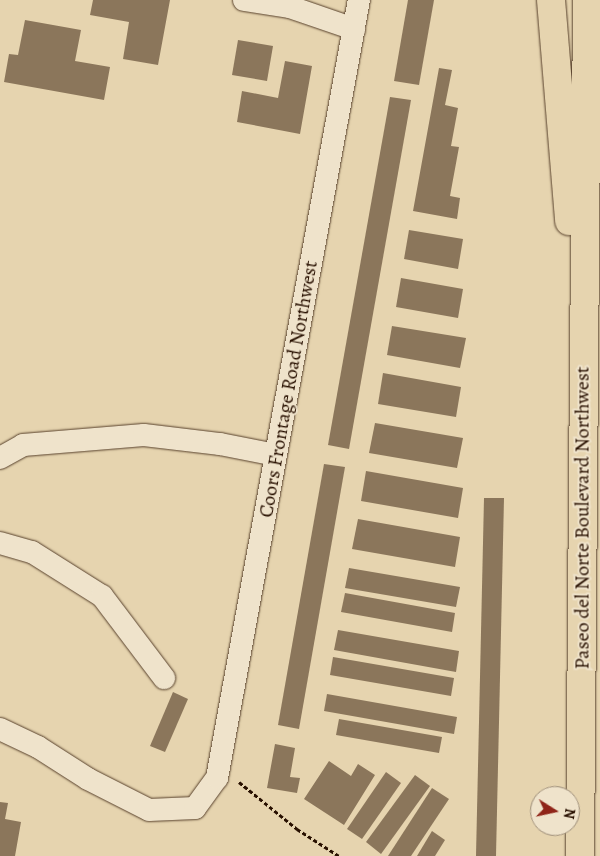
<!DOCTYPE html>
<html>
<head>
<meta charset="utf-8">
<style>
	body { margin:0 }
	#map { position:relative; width:600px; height:856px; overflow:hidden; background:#e6d4af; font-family:Alegreya,serif }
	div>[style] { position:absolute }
	.building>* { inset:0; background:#8b765b }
	.path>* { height:3px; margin-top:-1.5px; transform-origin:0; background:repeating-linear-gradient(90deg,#281000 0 4px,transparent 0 6.5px) }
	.roads { filter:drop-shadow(0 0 1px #58412c) drop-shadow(0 0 1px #58412c) }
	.minor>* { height:22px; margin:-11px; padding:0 11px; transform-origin:11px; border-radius:11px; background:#efe3cb }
	.highway>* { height:28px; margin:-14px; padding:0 14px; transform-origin:14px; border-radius:14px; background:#e6d4af }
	span { translate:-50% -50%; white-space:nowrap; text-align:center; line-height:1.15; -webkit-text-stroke:4px #efe3cb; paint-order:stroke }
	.street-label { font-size:20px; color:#281000 }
	.north { position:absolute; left:530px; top:786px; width:50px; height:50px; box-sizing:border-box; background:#efe3cb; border:1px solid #9f8f7a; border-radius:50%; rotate:100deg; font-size:14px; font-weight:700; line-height:20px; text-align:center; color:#281000 }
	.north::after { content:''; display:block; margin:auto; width:18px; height:22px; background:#8f2418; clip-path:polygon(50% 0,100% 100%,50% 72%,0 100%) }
</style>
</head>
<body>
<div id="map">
	<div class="building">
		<div style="clip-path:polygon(93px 0,170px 0,158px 65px,123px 59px,129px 22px,90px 15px)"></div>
		<div style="clip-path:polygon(408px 0,434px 0,419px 85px,394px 81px)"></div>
		<div style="clip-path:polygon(25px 20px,81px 30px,75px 61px,110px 67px,104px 100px,4px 82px,9px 54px,18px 55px)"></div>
		<div style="clip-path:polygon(238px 40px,273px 46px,267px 81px,232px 75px)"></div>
		<div style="clip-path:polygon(285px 61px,312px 66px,300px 134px,237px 122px,242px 91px,278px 98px)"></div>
		<div style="clip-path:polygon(439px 68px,452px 70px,445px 105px,458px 108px,451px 146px,459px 147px,450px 196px,460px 198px,457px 219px,413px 211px)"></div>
		<div style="clip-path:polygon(390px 97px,411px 100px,349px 449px,328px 445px)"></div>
		<div style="clip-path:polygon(409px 230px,463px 239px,458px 269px,404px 259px)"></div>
		<div style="clip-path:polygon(401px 278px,463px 289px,458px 318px,396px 307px)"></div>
		<div style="clip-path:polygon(392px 326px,466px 338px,460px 368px,387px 355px)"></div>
		<div style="clip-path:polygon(383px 373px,461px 387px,456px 417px,378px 404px)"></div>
		<div style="clip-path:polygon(375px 423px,463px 438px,457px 468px,369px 453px)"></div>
		<div style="clip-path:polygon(324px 464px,345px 467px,299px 729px,278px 725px)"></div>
		<div style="clip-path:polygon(366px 471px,463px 488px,458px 518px,361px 501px)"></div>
		<div style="clip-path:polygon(484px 498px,504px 498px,496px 856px,476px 856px)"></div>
		<div style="clip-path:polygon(358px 519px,460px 537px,455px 567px,352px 549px)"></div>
		<div style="clip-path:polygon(349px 568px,460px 587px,456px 607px,345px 588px)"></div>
		<div style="clip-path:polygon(345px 593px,455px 613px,452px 632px,341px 612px)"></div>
		<div style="clip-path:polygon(338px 630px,459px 651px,456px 672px,334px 650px)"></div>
		<div style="clip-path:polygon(333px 657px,454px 678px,451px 696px,330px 675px)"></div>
		<div style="clip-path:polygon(173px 692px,188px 699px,165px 752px,150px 746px)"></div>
		<div style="clip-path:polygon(327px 694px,457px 717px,454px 734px,324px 711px)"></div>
		<div style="clip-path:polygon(339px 719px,442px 737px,439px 753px,336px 735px)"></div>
		<div style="clip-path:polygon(275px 744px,295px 748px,290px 777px,300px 778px,297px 793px,267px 788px)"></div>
		<div style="clip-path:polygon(329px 761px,351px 776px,358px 764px,375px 775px,344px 825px,304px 799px)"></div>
		<div style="clip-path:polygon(386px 772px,401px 783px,362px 839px,347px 829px)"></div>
		<div style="clip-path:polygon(415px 775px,430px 786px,381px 854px,366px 842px)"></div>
		<div style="clip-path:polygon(432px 788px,449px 799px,411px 856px,388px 856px)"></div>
		<div style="clip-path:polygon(0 802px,8px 803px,5px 819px,21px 822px,15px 856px,0 856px)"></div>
		<div style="clip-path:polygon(432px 831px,445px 840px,435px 856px,417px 856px)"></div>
	</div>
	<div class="path">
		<div style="left:239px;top:782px;width:75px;rotate:39deg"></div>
		<div style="left:297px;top:829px;width:50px;rotate:32.7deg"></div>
	</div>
	<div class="roads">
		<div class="minor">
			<div style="left:244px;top:0;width:47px;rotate:8.7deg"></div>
			<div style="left:290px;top:7px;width:68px;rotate:19deg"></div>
			<div style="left:0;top:458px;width:26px;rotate:-29deg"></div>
			<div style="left:23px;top:445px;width:121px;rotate:-4.7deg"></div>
			<div style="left:144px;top:435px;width:77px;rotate:6.8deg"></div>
			<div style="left:220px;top:444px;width:57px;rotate:11.1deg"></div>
			<div style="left:0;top:543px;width:33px;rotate:16deg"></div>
			<div style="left:32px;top:552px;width:83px;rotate:32.2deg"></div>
			<div style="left:102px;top:596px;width:103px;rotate:52.9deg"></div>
			<div style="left:0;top:729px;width:42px;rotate:25.3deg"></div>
			<div style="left:38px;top:747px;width:59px;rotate:32.6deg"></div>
			<div style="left:88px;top:779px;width:68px;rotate:26.9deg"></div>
			<div style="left:149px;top:810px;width:46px;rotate:-2.5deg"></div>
			<div style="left:195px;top:808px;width:37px;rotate:-54deg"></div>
			<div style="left:217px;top:778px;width:791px;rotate:-79.66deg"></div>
		</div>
		<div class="highway">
			<div style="left:551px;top:0;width:222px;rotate:85.3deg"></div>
			<div style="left:580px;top:856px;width:856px;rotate:-89.53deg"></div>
		</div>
	</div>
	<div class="street-label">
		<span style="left:288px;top:389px;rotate:-80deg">Coors Frontage Road Northwest</span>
		<span style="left:582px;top:518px;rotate:-90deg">Paseo del Norte Boulevard Northwest</span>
	</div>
	<div class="north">N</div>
</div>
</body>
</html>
